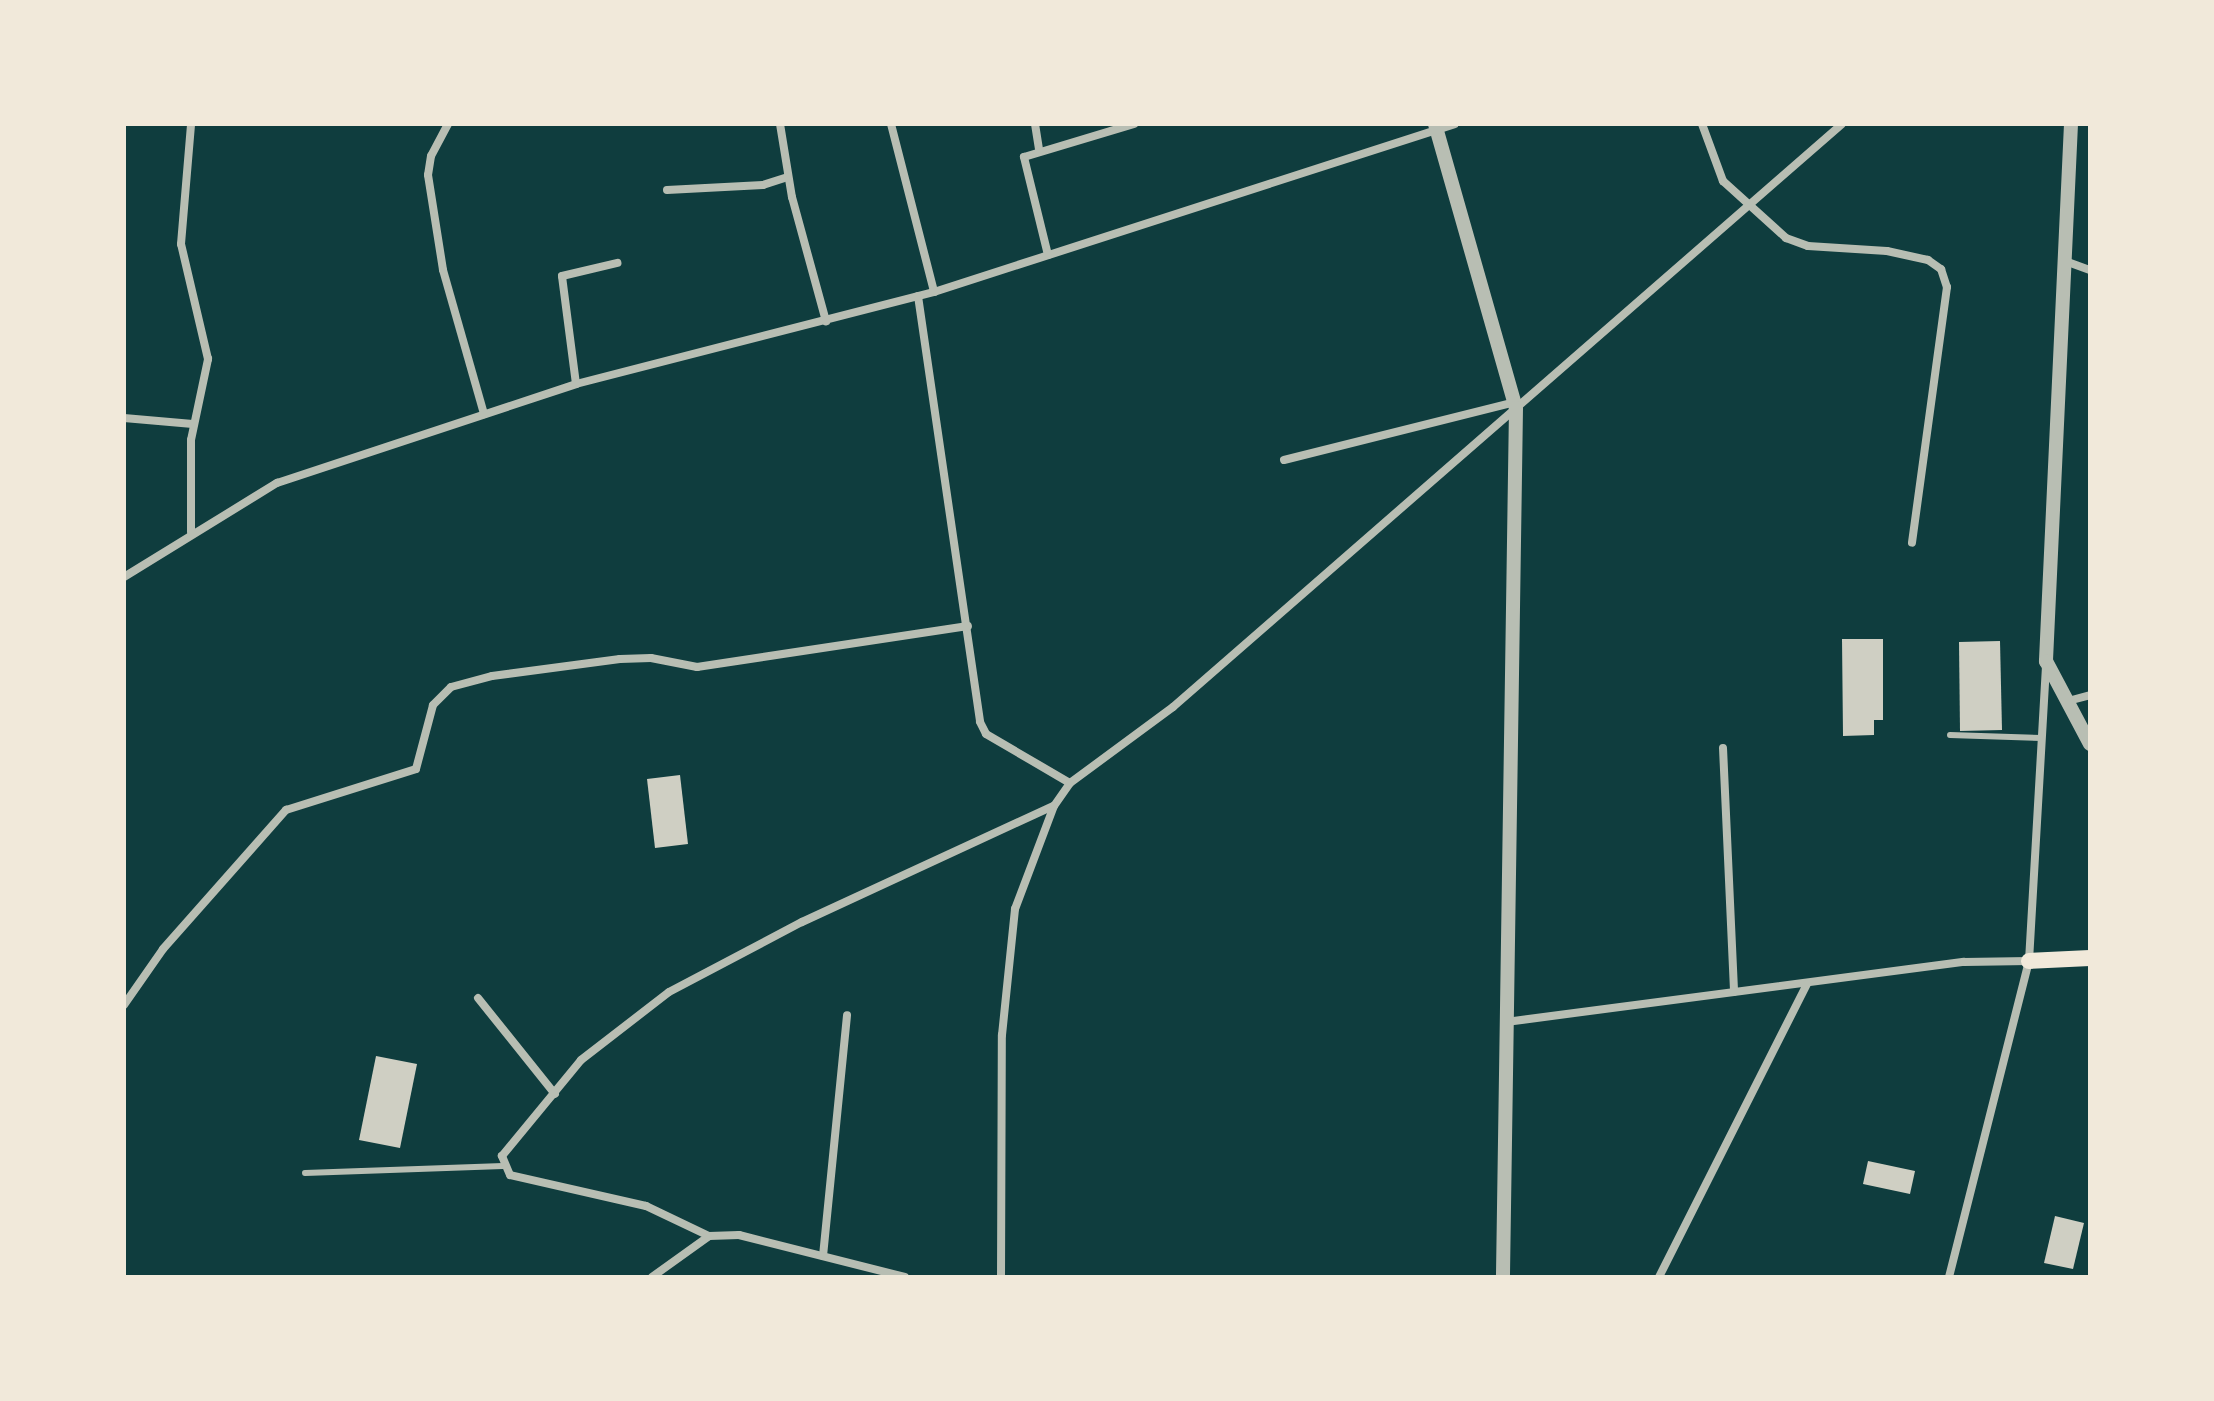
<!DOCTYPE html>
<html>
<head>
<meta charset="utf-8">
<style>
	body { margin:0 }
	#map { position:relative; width:2214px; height:1401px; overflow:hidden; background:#0f3d3e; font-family:"IBM Plex Serif",serif }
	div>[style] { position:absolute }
	.building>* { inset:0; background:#cfcfc3 }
	.service>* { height:6px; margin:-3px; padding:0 3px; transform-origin:3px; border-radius:3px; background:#b8beb3 }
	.minor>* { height:8px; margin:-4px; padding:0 4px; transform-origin:4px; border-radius:4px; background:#b8beb3 }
	.tertiary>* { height:14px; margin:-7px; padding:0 7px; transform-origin:7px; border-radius:7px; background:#b8beb3 }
	.secondary>* { height:16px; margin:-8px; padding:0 8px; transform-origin:8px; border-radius:8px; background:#f1e9da }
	span { translate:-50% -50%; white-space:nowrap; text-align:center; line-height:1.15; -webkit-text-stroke:8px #f1e9da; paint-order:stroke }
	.frame { position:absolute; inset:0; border:126px solid #f1e9da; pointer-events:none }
</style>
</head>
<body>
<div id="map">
	<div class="building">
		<div style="clip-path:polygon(1842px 639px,1883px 639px,1883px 720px,1874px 720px,1874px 735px,1843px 736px)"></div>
		<div style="clip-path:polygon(2000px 641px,2002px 730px,1960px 731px,1959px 642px)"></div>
		<div style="clip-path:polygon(680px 775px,688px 844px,655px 848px,647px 779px)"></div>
		<div style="clip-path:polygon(376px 1056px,417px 1064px,400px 1148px,359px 1140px)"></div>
		<div style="clip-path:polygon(1868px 1161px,1915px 1171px,1910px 1194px,1863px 1184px)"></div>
		<div style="clip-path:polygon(2055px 1216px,2084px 1223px,2073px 1269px,2044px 1263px)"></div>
	</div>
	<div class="service">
		<div style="left:1950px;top:735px;width:92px;rotate:1.9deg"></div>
		<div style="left:305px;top:1173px;width:198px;rotate:-2deg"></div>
	</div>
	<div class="minor">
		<div style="left:448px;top:124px;width:36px;rotate:118deg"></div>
		<div style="left:431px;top:156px;width:19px;rotate:99deg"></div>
		<div style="left:428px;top:175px;width:96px;rotate:81deg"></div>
		<div style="left:443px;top:270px;width:150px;rotate:74.1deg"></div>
		<div style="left:780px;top:124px;width:74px;rotate:80.7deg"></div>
		<div style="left:792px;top:197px;width:129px;rotate:74.7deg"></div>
		<div style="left:891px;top:124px;width:173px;rotate:75.6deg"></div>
		<div style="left:1035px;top:124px;width:25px;rotate:81deg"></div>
		<div style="left:1702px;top:124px;width:61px;rotate:69.8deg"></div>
		<div style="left:1723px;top:181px;width:85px;rotate:42.1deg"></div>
		<div style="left:1786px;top:238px;width:23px;rotate:20deg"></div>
		<div style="left:1808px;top:246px;width:79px;rotate:3.6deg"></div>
		<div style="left:1887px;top:251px;width:42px;rotate:12.4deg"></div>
		<div style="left:1928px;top:260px;width:16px;rotate:35deg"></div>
		<div style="left:1941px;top:269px;width:19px;rotate:72deg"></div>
		<div style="left:1947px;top:287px;width:258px;rotate:97.8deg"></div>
		<div style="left:667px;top:190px;width:96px;rotate:-3deg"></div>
		<div style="left:763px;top:185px;width:26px;rotate:-18deg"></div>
		<div style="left:1048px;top:255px;width:101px;rotate:-103.8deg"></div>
		<div style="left:1024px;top:157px;width:115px;rotate:-16.7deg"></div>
		<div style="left:2065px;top:261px;width:27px;rotate:20deg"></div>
		<div style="left:918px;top:296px;width:430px;rotate:81.7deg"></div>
		<div style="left:980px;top:722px;width:13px;rotate:63deg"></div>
		<div style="left:986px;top:734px;width:97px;rotate:30.3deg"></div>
		<div style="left:576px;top:384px;width:109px;rotate:-97.4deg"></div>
		<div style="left:562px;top:276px;width:57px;rotate:-13.3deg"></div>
		<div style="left:124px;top:418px;width:69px;rotate:5deg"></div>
		<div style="left:1284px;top:460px;width:238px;rotate:-14.1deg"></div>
		<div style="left:191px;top:532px;width:92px;rotate:-90deg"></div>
		<div style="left:191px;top:440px;width:83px;rotate:-78.1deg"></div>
		<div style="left:208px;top:359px;width:118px;rotate:-103.2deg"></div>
		<div style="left:181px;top:244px;width:120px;rotate:-85.2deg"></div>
		<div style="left:124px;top:577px;width:180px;rotate:-31.6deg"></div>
		<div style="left:277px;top:483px;width:315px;rotate:-18.3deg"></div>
		<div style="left:576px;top:384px;width:370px;rotate:-14.4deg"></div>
		<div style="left:934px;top:292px;width:547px;rotate:-17.87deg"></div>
		<div style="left:2068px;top:701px;width:23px;rotate:-15deg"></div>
		<div style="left:1723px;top:748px;width:244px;rotate:87.4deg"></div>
		<div style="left:478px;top:998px;width:123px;rotate:51.3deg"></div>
		<div style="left:124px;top:1005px;width:68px;rotate:-55.1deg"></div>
		<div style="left:163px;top:949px;width:186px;rotate:-48.5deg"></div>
		<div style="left:286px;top:810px;width:136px;rotate:-17.5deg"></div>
		<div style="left:416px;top:769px;width:66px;rotate:-75.1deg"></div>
		<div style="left:433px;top:705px;width:25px;rotate:-45deg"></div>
		<div style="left:451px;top:687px;width:42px;rotate:-15deg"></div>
		<div style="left:492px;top:676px;width:129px;rotate:-7.6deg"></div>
		<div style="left:620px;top:659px;width:31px;rotate:-2deg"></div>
		<div style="left:651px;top:658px;width:47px;rotate:11.1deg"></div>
		<div style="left:697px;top:667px;width:274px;rotate:-8.6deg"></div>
		<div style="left:1506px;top:1022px;width:462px;rotate:-7.5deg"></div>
		<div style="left:1964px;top:962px;width:65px;rotate:-0.9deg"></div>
		<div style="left:709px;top:1236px;width:70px;rotate:-154.5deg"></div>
		<div style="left:646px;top:1206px;width:139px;rotate:-167.2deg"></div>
		<div style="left:510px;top:1175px;width:21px;rotate:-113deg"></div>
		<div style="left:502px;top:1156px;width:124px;rotate:-50.5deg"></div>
		<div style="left:581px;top:1060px;width:111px;rotate:-37.7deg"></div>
		<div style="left:669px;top:992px;width:150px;rotate:-27.8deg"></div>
		<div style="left:802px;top:922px;width:277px;rotate:-24.8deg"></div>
		<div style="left:823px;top:1256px;width:242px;rotate:-84.3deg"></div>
		<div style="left:652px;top:1277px;width:70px;rotate:-35.7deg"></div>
		<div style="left:709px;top:1236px;width:30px;rotate:-2deg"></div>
		<div style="left:739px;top:1235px;width:171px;rotate:14.2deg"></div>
		<div style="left:1001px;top:1277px;width:242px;rotate:-89.8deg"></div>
		<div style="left:1002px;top:1035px;width:127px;rotate:-84.1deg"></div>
		<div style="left:1015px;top:909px;width:110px;rotate:-69.3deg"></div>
		<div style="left:1054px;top:806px;width:28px;rotate:-55deg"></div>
		<div style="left:1070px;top:783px;width:128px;rotate:-36.4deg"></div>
		<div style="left:1173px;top:707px;width:887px;rotate:-41.07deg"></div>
		<div style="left:1659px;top:1277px;width:328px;rotate:-63.2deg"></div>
		<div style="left:1949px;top:1277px;width:326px;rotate:-75.8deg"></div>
		<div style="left:2029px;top:961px;width:296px;rotate:-86.7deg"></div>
	</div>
	<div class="tertiary">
		<div style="left:1435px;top:124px;width:295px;rotate:74.1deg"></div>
		<div style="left:1516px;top:408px;width:869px;rotate:90.86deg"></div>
		<div style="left:2071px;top:124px;width:538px;rotate:92.67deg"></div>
		<div style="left:2046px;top:661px;width:94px;rotate:62.1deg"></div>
	</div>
	<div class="secondary">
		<div style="left:2029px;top:961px;width:61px;rotate:-2.8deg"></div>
	</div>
	<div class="frame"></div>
</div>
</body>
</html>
